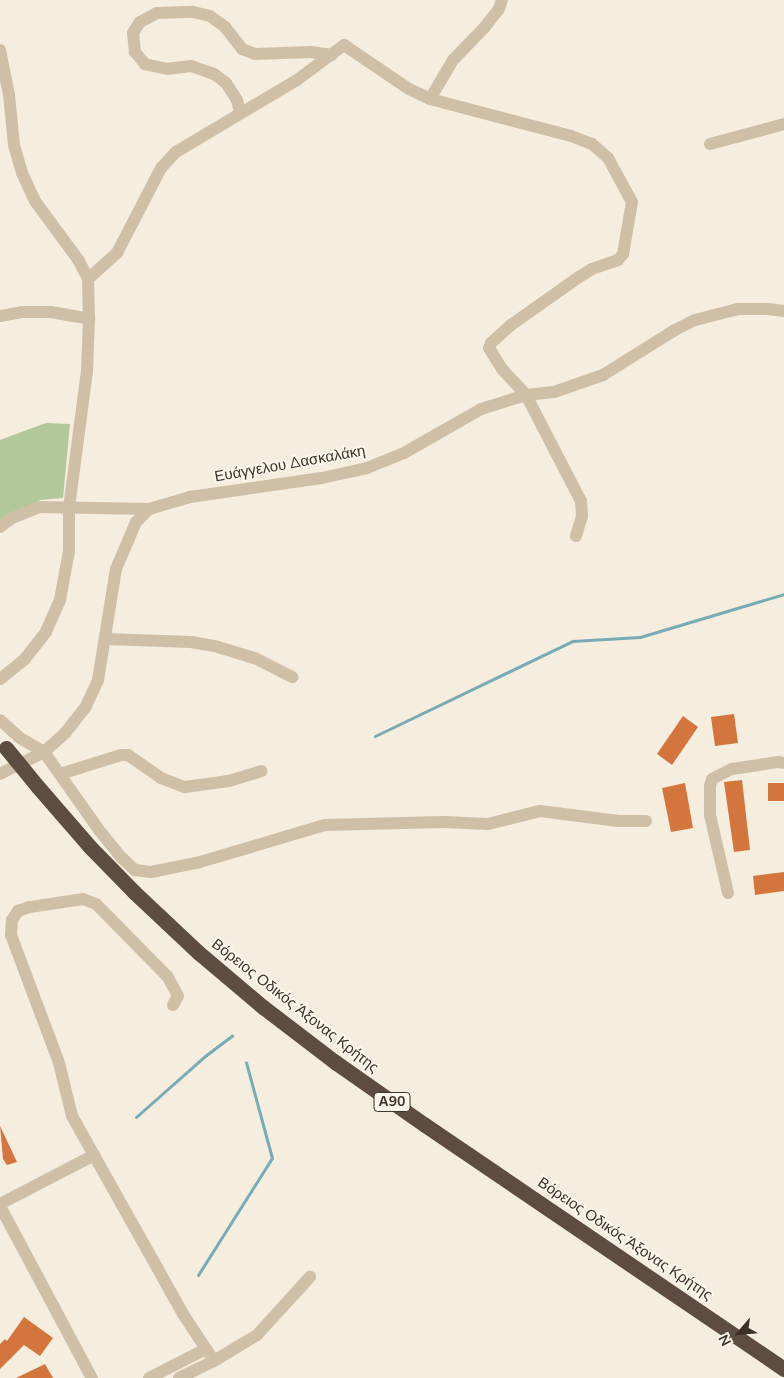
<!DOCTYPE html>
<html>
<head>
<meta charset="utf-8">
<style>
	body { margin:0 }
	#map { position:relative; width:784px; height:1378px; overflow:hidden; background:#f5eddd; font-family:"Nunito Sans",sans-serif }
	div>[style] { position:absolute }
	.green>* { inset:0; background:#b2c79b }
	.stream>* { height:3px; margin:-1.5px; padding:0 1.5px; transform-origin:1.5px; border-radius:1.5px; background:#79abb6 }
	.building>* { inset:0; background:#d4753d }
	.minor>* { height:12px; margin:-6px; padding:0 6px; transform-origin:6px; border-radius:6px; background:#cfbfa7 }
	.highway>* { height:15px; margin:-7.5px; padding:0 7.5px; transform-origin:7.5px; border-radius:7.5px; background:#5d4c3f }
	.highway-bridge>* { height:15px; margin:-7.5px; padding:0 7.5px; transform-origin:7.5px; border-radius:7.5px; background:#5d4c3f }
	span { translate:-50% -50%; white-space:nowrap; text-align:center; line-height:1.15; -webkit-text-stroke:4px #fcf6eb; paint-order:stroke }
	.shield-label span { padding:1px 4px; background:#fcf6eb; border:1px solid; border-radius:4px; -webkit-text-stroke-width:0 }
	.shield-label { font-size:14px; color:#3b3128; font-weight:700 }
	.street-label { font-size:15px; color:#3b3128 }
	.north { position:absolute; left:714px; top:1308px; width:50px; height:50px; -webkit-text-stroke:4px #fcf6eb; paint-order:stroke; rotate:243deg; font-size:14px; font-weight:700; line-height:20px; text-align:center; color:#3b3128 }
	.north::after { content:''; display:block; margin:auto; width:18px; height:22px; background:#3b3128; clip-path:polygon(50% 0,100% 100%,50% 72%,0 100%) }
</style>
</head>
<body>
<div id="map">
	<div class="green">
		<div style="clip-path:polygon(46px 423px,70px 424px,63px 498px,40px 500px,0 521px,0 440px)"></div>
	</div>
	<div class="stream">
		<div style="left:375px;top:736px;width:219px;rotate:-25.7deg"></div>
		<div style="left:572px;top:641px;width:68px;rotate:-3.4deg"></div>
		<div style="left:640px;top:637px;width:150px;rotate:-16.6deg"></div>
		<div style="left:136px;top:1117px;width:92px;rotate:-41.5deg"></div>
		<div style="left:205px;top:1056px;width:34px;rotate:-37deg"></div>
		<div style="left:198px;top:1275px;width:138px;rotate:-57.7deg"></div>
		<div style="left:272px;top:1158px;width:99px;rotate:-105.2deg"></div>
	</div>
	<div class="building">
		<div style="clip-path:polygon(734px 714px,738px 743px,715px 746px,711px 717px)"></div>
		<div style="clip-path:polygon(683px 716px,698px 727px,672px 765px,657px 754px)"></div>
		<div style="clip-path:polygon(742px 780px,750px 850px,734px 852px,724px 782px)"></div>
		<div style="clip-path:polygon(685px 783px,693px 828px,671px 832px,662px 788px)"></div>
		<div style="clip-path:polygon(768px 783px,784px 783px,784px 801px,768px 801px)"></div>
		<div style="clip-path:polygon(784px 872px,784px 891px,755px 895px,753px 876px)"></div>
		<div style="clip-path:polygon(0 1126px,17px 1162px,7px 1165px,3px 1159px)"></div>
		<div style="clip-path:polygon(24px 1317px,53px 1338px,40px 1356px,24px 1345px,0 1369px,0 1344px,5px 1339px,7px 1341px)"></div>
		<div style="clip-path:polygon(45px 1364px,53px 1378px,16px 1378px)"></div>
	</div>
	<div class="minor">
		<div style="left:0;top:50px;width:46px;rotate:78.7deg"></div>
		<div style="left:9px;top:95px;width:50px;rotate:84.3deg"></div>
		<div style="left:14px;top:145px;width:29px;rotate:74deg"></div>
		<div style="left:22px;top:173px;width:31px;rotate:65deg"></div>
		<div style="left:35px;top:201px;width:74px;rotate:53.7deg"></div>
		<div style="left:79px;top:261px;width:20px;rotate:63deg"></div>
		<div style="left:88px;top:279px;width:40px;rotate:88.6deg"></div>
		<div style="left:89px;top:319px;width:52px;rotate:92.2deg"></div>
		<div style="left:87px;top:371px;width:137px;rotate:97.5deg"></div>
		<div style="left:69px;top:507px;width:44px;rotate:90deg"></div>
		<div style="left:69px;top:551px;width:50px;rotate:100.4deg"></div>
		<div style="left:60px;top:600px;width:35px;rotate:114deg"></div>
		<div style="left:46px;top:632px;width:34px;rotate:128deg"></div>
		<div style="left:25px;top:659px;width:32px;rotate:141deg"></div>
		<div style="left:430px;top:99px;width:45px;rotate:-59.5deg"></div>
		<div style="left:453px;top:60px;width:45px;rotate:-45.9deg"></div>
		<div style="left:484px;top:28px;width:24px;rotate:-52deg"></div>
		<div style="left:499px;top:9px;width:9px;rotate:-72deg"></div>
		<div style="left:240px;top:112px;width:12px;rotate:-104deg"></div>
		<div style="left:237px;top:100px;width:20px;rotate:-123deg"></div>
		<div style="left:226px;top:83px;width:15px;rotate:-143deg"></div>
		<div style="left:214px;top:74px;width:24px;rotate:-161deg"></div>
		<div style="left:191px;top:66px;width:23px;rotate:173deg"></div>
		<div style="left:168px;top:69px;width:24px;rotate:-168deg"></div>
		<div style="left:145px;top:64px;width:16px;rotate:-130deg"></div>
		<div style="left:135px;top:52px;width:19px;rotate:-96deg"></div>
		<div style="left:133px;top:33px;width:13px;rotate:-58deg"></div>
		<div style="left:140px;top:22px;width:19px;rotate:-28deg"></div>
		<div style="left:157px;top:13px;width:36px;rotate:-2deg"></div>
		<div style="left:193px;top:12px;width:17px;rotate:13deg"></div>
		<div style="left:210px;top:16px;width:19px;rotate:36deg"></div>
		<div style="left:225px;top:27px;width:28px;rotate:52deg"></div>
		<div style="left:242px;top:49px;width:14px;rotate:21deg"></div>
		<div style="left:255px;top:54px;width:56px;rotate:-2deg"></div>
		<div style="left:311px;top:52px;width:21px;rotate:8deg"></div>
		<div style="left:710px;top:144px;width:77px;rotate:-15.1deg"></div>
		<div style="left:88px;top:279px;width:39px;rotate:-42deg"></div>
		<div style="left:117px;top:253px;width:96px;rotate:-62.6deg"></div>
		<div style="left:161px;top:168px;width:22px;rotate:-47deg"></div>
		<div style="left:176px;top:152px;width:141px;rotate:-30.8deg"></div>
		<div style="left:297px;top:80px;width:59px;rotate:-36.7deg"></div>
		<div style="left:344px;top:45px;width:78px;rotate:34.1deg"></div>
		<div style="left:409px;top:89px;width:23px;rotate:25deg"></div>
		<div style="left:430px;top:99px;width:146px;rotate:14.7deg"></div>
		<div style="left:571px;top:136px;width:22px;rotate:21deg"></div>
		<div style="left:592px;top:144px;width:21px;rotate:41deg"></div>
		<div style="left:608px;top:158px;width:50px;rotate:61.4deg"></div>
		<div style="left:632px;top:202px;width:53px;rotate:99.8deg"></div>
		<div style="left:623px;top:254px;width:8px;rotate:130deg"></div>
		<div style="left:618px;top:260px;width:28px;rotate:161deg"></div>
		<div style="left:592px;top:269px;width:15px;rotate:148deg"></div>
		<div style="left:579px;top:277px;width:83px;rotate:144.8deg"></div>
		<div style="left:511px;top:325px;width:27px;rotate:138deg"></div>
		<div style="left:491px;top:343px;width:5px;rotate:112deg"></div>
		<div style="left:489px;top:348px;width:25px;rotate:58deg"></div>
		<div style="left:502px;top:369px;width:35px;rotate:47deg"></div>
		<div style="left:526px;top:395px;width:119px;rotate:62.6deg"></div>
		<div style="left:581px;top:501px;width:15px;rotate:86deg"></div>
		<div style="left:582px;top:516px;width:21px;rotate:107deg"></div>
		<div style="left:0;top:316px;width:22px;rotate:-10deg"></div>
		<div style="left:22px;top:312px;width:29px"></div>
		<div style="left:51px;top:312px;width:39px;rotate:10deg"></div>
		<div style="left:0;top:527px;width:15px;rotate:-37deg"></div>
		<div style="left:12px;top:518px;width:29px;rotate:-22deg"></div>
		<div style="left:39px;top:507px;width:110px;rotate:1deg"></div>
		<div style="left:106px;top:639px;width:85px;rotate:2deg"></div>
		<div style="left:191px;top:642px;width:27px;rotate:10deg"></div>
		<div style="left:218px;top:647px;width:39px;rotate:17deg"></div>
		<div style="left:255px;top:658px;width:42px;rotate:27.2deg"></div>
		<div style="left:0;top:720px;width:27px;rotate:42deg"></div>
		<div style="left:20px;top:738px;width:28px;rotate:30deg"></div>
		<div style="left:44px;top:752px;width:95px;rotate:54.8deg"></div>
		<div style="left:99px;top:830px;width:36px;rotate:51deg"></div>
		<div style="left:122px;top:858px;width:18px;rotate:43deg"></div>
		<div style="left:135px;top:870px;width:16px;rotate:7deg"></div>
		<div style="left:151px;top:872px;width:50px;rotate:-11.5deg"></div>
		<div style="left:200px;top:862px;width:130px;rotate:-16.5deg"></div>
		<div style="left:325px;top:825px;width:118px;rotate:-1.5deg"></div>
		<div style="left:443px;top:822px;width:45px;rotate:2.5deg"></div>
		<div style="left:488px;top:824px;width:54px;rotate:-14deg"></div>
		<div style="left:540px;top:811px;width:79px;rotate:7.3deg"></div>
		<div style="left:618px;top:821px;width:28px"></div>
		<div style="left:0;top:774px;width:49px;rotate:-26.6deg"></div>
		<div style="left:44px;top:752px;width:30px;rotate:-42deg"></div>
		<div style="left:66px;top:732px;width:33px;rotate:-52deg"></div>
		<div style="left:86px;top:706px;width:29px;rotate:-65deg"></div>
		<div style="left:98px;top:680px;width:112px;rotate:-80.8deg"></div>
		<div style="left:116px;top:569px;width:51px;rotate:-66.9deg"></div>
		<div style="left:136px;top:522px;width:18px;rotate:-45deg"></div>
		<div style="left:149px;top:509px;width:43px;rotate:-16.3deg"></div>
		<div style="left:190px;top:497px;width:133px;rotate:-8.2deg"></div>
		<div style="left:322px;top:478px;width:46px;rotate:-12.5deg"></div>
		<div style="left:367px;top:468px;width:40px;rotate:-22deg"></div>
		<div style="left:404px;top:453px;width:89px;rotate:-29.7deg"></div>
		<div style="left:481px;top:409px;width:47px;rotate:-17.3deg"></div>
		<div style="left:526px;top:395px;width:28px;rotate:-6deg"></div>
		<div style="left:554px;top:392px;width:52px;rotate:-19.1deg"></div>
		<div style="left:603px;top:375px;width:85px;rotate:-32deg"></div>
		<div style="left:675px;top:330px;width:22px;rotate:-27deg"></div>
		<div style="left:695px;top:320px;width:44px;rotate:-14.3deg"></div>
		<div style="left:738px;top:309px;width:30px"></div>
		<div style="left:768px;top:309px;width:16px;rotate:7deg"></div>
		<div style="left:60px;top:774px;width:64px;rotate:-17.3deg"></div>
		<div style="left:121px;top:755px;width:7px"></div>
		<div style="left:128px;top:755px;width:40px;rotate:34.9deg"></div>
		<div style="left:161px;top:778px;width:26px;rotate:21deg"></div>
		<div style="left:185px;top:787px;width:44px;rotate:-7.8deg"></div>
		<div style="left:229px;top:781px;width:34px;rotate:-17deg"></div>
		<div style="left:728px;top:893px;width:80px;rotate:-103deg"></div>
		<div style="left:710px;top:815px;width:29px;rotate:-90deg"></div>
		<div style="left:710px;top:786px;width:7px;rotate:-74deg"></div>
		<div style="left:712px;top:779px;width:22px;rotate:-27deg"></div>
		<div style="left:732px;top:769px;width:47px;rotate:-8.7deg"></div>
		<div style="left:778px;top:762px;width:6px;rotate:9deg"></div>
		<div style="left:173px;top:1005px;width:10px;rotate:-61deg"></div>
		<div style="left:178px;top:996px;width:21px;rotate:-118deg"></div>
		<div style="left:168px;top:977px;width:103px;rotate:-134.6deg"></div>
		<div style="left:96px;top:904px;width:14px;rotate:-159deg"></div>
		<div style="left:83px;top:899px;width:54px;rotate:171.4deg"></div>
		<div style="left:30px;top:907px;width:13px;rotate:162deg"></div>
		<div style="left:18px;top:911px;width:11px;rotate:124deg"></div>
		<div style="left:12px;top:920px;width:15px;rotate:94deg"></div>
		<div style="left:11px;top:935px;width:137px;rotate:69.4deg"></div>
		<div style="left:59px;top:1063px;width:55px;rotate:76.2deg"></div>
		<div style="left:72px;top:1116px;width:227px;rotate:60.7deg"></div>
		<div style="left:183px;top:1314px;width:56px;rotate:56.6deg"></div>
		<div style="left:214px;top:1361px;width:50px;rotate:-31.2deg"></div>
		<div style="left:257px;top:1335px;width:79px;rotate:-47.6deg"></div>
		<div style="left:0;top:1204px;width:106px;rotate:-27.5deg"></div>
		<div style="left:0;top:1206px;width:195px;rotate:61.9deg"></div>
		<div style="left:149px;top:1378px;width:64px;rotate:-27deg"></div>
		<div style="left:179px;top:1378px;width:39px;rotate:-26deg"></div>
	</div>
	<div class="highway">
		<div style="left:38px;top:787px;width:79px;rotate:49.1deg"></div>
		<div style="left:90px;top:847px;width:63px;rotate:45.6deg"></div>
		<div style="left:134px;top:892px;width:89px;rotate:43.2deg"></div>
		<div style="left:199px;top:953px;width:84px;rotate:40.2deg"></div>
		<div style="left:263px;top:1007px;width:91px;rotate:37.4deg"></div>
		<div style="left:335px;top:1062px;width:110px;rotate:35deg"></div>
		<div style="left:425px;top:1125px;width:434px;rotate:34.2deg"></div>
	</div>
	<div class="highway-bridge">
		<div style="left:6px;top:748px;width:50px;rotate:50.6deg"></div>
	</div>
	<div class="shield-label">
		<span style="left:392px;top:1102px">Α90</span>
	</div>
	<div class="street-label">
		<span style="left:290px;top:464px;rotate:-10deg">Ευάγγελου Δασκαλάκη</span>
		<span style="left:295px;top:1006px;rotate:38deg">Βόρειος Οδικός Άξονας Κρήτης</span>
		<span style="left:625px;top:1239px;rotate:34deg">Βόρειος Οδικός Άξονας Κρήτης</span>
	</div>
	<div class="north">N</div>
</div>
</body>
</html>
